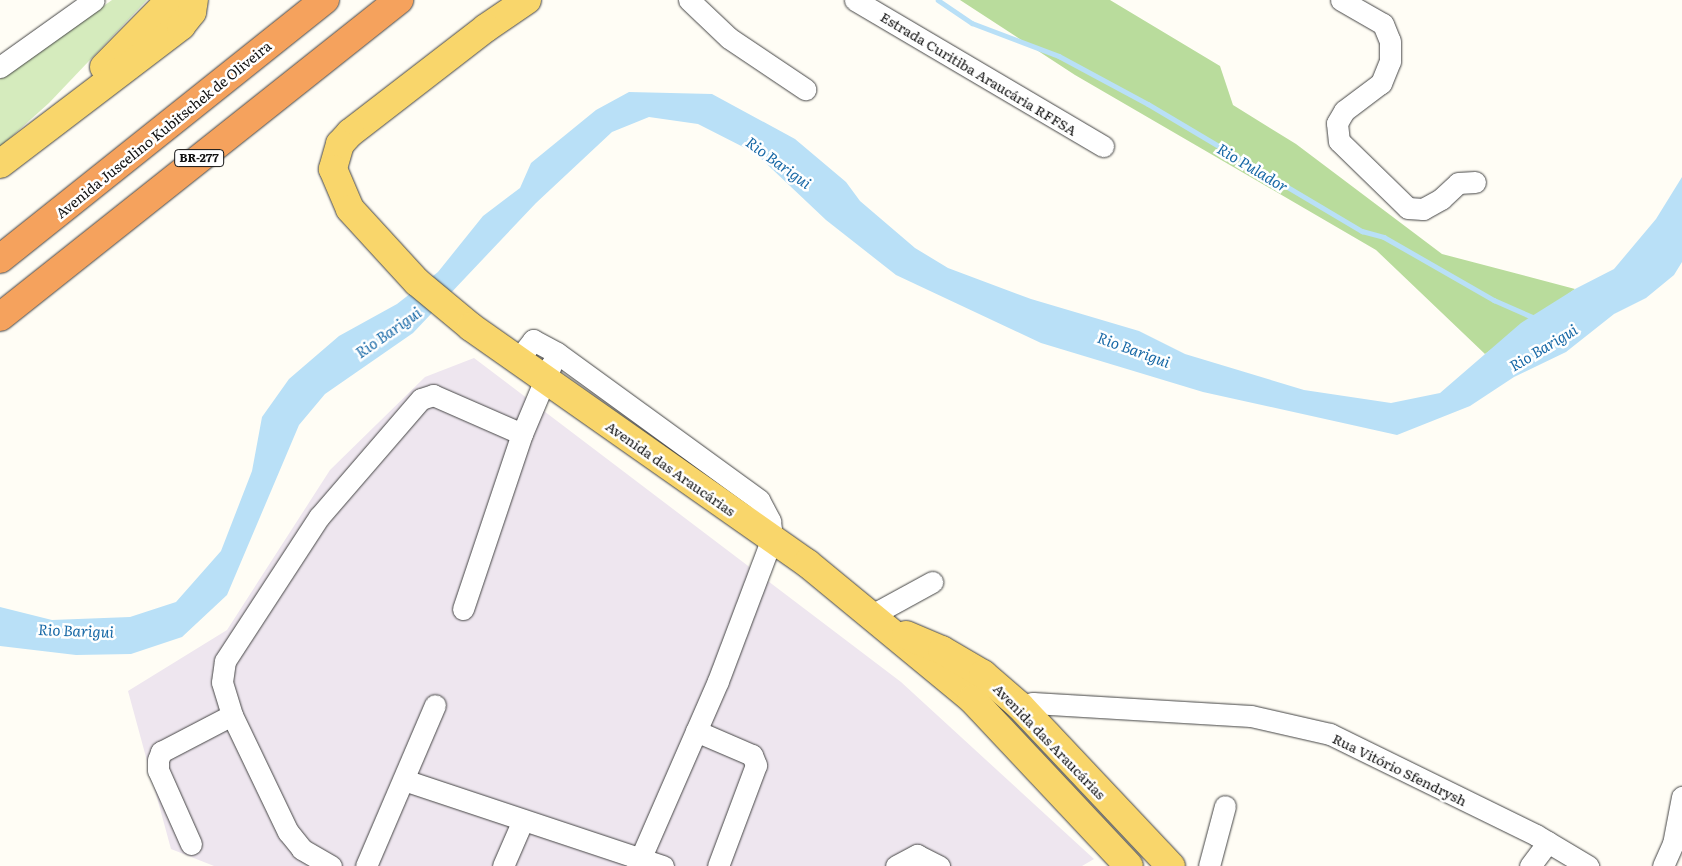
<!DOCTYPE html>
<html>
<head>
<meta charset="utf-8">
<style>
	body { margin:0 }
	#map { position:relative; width:1682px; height:866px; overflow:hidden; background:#fffdf5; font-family:Literata,serif }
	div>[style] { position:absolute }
	.industrial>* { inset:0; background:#eee6ef }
	.green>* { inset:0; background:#d5ebbd }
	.forest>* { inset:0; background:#b9dc9c }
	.water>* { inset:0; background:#b9e0f7 }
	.stream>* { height:4.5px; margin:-2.25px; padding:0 2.25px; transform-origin:2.25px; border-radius:2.25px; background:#b9e0f7 }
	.roads { filter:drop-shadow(0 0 1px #444) drop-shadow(0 0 1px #444) }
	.minor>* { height:21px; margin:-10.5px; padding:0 10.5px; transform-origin:10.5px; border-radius:10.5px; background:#fff }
	.major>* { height:28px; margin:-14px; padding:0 14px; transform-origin:14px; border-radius:14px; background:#f9d66b }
	.highway>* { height:28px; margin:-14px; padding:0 14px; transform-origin:14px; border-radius:14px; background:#f5a25d }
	span { translate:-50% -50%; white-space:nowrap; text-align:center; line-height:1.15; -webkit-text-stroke:5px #fff; paint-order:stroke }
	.shield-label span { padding:1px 4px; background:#fff; border:1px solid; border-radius:4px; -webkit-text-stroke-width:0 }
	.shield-label { font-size:12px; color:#111; font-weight:700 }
	.street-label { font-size:14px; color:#111 }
	.water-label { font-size:15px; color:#1768a6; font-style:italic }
</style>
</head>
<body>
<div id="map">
	<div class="industrial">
		<div style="clip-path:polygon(474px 358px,901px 682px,1094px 859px,1082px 866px,214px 866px,171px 849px,128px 691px,227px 630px,330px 470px,425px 377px)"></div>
	</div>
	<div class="green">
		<div style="clip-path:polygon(112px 0,147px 0,49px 103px,0 147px,0 79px)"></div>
	</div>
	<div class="forest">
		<div style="clip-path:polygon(960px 0,1110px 0,1220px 66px,1233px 105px,1296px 144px,1442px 254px,1575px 289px,1485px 354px,1376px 250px,1075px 75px)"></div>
	</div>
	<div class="water">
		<div style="clip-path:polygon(629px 92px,712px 94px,795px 139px,846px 182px,860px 201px,915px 248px,948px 268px,1031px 299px,1139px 331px,1185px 354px,1304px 390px,1391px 403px,1440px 393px,1521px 323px,1575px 289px,1614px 269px,1656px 219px,1682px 177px,1682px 262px,1674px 275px,1646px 298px,1614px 314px,1566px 352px,1514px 377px,1470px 406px,1397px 435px,1203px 392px,1041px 343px,896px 275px,826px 220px,755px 153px,698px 124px,649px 117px,612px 132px,536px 203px,413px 333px,325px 394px,299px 425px,227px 595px,182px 637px,131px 654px,76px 655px,0 646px,0 607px,52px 620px,130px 617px,176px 602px,221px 551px,252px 471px,262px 417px,289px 379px,339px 336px,397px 304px,438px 272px,483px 216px,520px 188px,531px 163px,596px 110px)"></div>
	</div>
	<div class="stream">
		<div style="left:938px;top:0;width:41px;rotate:34.1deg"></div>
		<div style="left:972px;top:23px;width:93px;rotate:20.8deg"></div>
		<div style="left:1059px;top:56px;width:101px;rotate:28.3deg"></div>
		<div style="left:1148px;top:104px;width:249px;rotate:30.7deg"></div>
		<div style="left:1362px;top:231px;width:23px;rotate:15deg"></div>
		<div style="left:1384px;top:237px;width:127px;rotate:29.8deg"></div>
		<div style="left:1494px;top:300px;width:47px;rotate:23.8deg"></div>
	</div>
	<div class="roads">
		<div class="minor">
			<div style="left:689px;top:0;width:55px;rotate:43.5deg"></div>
			<div style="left:729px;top:38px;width:92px;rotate:33.9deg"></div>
			<div style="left:855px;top:0;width:288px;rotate:30.5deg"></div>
			<div style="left:1341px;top:0;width:48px;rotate:29.7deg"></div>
			<div style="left:1383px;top:24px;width:18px;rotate:68deg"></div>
			<div style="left:1390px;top:41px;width:20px;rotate:90deg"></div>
			<div style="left:1390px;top:61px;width:24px;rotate:112deg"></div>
			<div style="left:1381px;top:83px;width:46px;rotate:142.9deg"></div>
			<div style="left:1344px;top:111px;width:14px;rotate:120deg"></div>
			<div style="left:1337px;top:123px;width:18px;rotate:84deg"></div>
			<div style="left:1339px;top:141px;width:96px;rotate:44.2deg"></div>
			<div style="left:1408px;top:208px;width:15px;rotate:4deg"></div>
			<div style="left:1423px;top:209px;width:21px;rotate:-29deg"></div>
			<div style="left:1441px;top:199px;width:23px;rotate:-43deg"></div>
			<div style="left:1458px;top:183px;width:17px;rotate:-3deg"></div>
			<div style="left:0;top:67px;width:115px;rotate:-35.5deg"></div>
			<div style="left:516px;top:362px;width:28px;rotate:-52deg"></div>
			<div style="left:533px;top:340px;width:27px;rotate:28deg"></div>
			<div style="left:557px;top:353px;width:250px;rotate:36deg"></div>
			<div style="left:759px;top:500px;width:24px;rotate:62deg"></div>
			<div style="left:770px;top:521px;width:17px;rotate:83deg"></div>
			<div style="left:772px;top:538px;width:153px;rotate:110.7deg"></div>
			<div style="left:718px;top:681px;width:202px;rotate:113.6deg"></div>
			<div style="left:463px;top:609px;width:185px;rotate:-71.4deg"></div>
			<div style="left:522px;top:434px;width:75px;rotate:-67.2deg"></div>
			<div style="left:870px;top:616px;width:71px;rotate:-28.7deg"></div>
			<div style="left:1020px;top:706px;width:13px;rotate:-13deg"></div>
			<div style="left:1033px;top:703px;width:218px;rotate:3.4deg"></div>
			<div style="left:1251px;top:716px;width:81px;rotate:12.8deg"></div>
			<div style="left:1330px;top:734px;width:229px;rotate:26.1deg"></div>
			<div style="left:1536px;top:835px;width:61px;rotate:30.8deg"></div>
			<div style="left:696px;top:731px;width:61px;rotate:23.2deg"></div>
			<div style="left:752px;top:755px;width:11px;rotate:68deg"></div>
			<div style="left:756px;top:765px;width:108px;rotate:110.6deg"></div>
			<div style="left:404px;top:780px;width:273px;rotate:18.4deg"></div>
			<div style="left:191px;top:844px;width:81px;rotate:-114deg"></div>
			<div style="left:158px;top:770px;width:10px;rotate:-90deg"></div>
			<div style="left:158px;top:760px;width:9px;rotate:-69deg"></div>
			<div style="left:161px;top:752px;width:80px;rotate:-27.5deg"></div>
			<div style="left:331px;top:866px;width:34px;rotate:-150deg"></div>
			<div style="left:302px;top:849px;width:22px;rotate:-129deg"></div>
			<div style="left:288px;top:832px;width:130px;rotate:-115.6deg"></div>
			<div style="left:232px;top:715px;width:34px;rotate:-107deg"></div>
			<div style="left:222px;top:682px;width:21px;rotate:-82deg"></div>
			<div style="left:225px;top:661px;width:172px;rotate:-56.9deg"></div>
			<div style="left:319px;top:517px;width:156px;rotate:-49.2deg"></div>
			<div style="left:421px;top:399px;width:13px;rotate:-18deg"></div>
			<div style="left:433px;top:395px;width:97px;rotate:23.7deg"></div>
			<div style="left:366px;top:866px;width:175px;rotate:-66.8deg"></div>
			<div style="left:503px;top:866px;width:50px;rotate:-66.5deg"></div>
			<div style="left:896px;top:866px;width:24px;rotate:-28deg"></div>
			<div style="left:917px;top:855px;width:25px;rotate:27deg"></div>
			<div style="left:1209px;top:866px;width:62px;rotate:-75.1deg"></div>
			<div style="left:1530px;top:866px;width:30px;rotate:-53deg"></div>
			<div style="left:1663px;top:866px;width:24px;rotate:-66deg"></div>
			<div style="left:1673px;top:844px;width:48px;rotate:-79.2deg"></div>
		</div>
		<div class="major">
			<div style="left:527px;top:0;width:50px;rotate:145.7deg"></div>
			<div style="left:486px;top:28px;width:172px;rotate:142.3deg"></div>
			<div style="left:350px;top:133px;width:15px;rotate:132deg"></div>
			<div style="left:340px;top:144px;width:26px;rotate:106deg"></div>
			<div style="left:333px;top:169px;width:43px;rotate:67deg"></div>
			<div style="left:350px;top:209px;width:99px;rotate:47.5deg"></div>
			<div style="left:417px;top:282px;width:70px;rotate:39.8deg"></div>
			<div style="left:471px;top:327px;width:411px;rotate:35.1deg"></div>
			<div style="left:807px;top:563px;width:214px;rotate:39.5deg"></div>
			<div style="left:972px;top:699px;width:229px;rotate:46.8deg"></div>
			<div style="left:104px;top:67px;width:94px;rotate:-45.4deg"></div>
			<div style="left:0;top:164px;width:228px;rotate:-37.3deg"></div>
			<div style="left:181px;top:26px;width:18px;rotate:-52deg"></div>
			<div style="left:192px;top:12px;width:12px;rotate:-81deg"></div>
			<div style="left:906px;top:635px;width:39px;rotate:23deg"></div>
			<div style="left:942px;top:650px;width:48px;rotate:30.3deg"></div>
			<div style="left:983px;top:674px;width:49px;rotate:40.9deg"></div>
			<div style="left:1020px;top:706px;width:220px;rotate:46.7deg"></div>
		</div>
		<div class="highway">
			<div style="left:0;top:259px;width:416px;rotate:-38.6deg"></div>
			<div style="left:0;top:317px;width:510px;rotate:-38.47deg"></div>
		</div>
	</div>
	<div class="shield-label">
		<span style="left:199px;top:158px">BR-277</span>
	</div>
	<div class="street-label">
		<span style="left:979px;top:73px;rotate:31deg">Estrada Curitiba Araucária RFFSA</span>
		<span style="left:163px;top:129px;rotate:-39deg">Avenida Juscelino Kubitschek de Oliveira</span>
		<span style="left:671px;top:468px;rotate:35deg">Avenida das Araucárias</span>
		<span style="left:1050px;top:741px;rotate:46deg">Avenida das Araucárias</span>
		<span style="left:1400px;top:769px;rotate:26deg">Rua Vitório Sfendrysh</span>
	</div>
	<div class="water-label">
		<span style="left:779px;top:162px;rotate:36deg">Rio Barigui</span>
		<span style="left:1253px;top:167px;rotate:31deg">Rio Pulador</span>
		<span style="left:388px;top:332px;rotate:-35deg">Rio Barigui</span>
		<span style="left:1543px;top:347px;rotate:-31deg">Rio Barigui</span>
		<span style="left:1134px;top:349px;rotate:20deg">Rio Barigui</span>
		<span style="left:76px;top:630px;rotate:2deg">Rio Barigui</span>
	</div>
</div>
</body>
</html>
